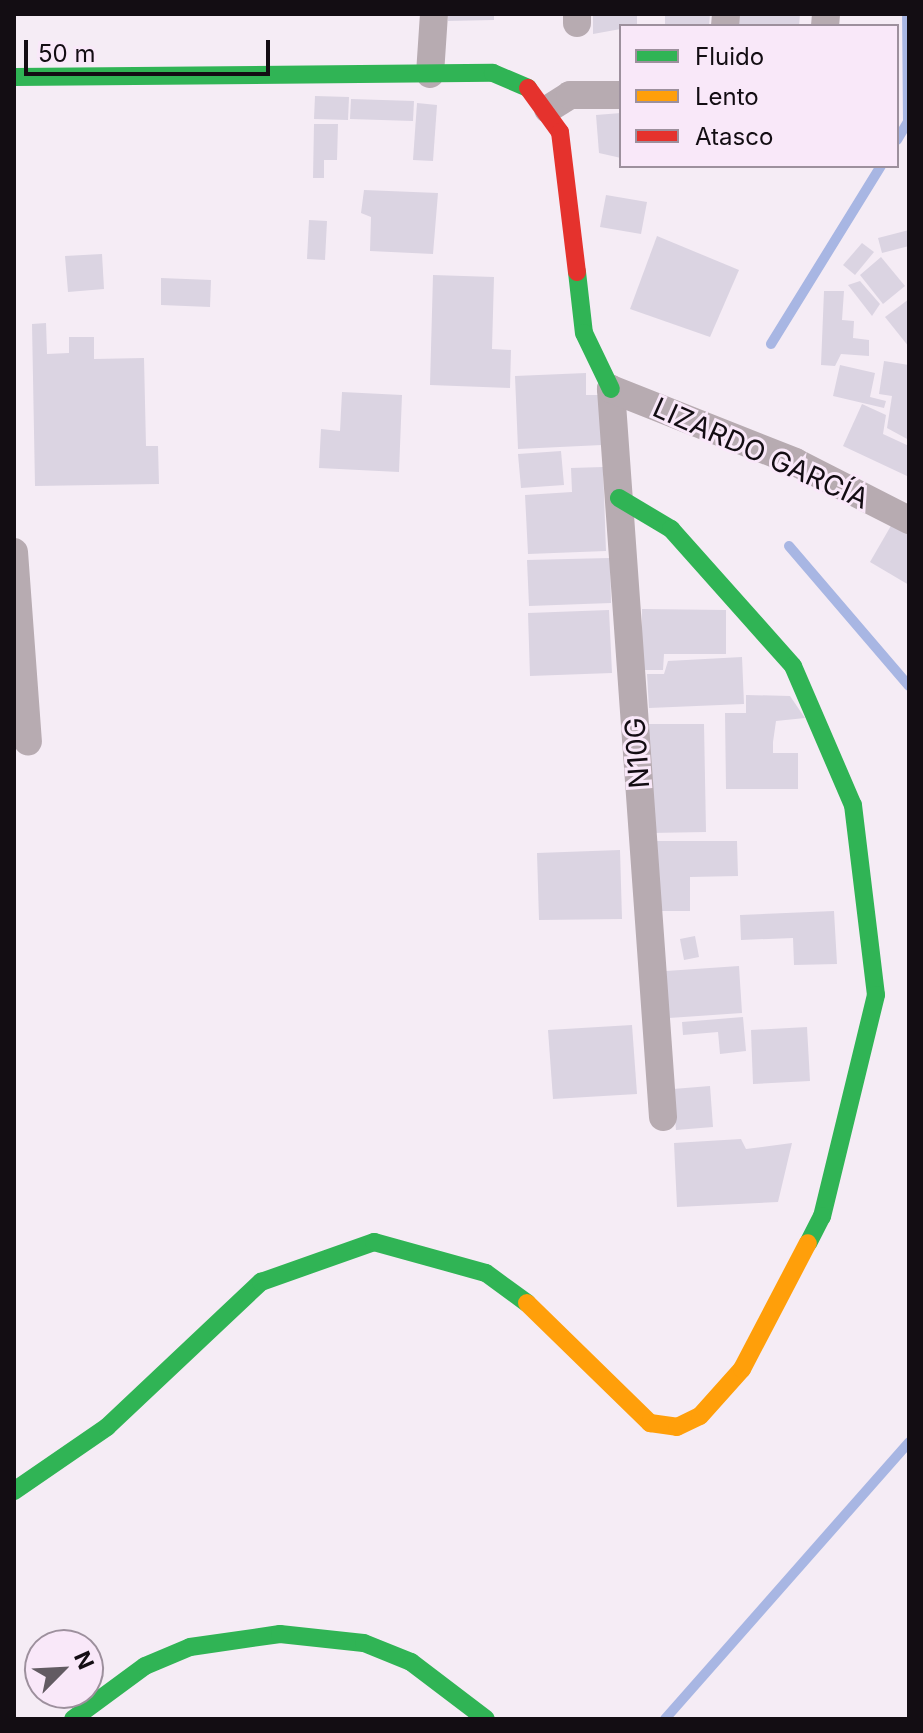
<!DOCTYPE html>
<html>
<head>
<meta charset="utf-8">
<style>
	body { margin:0 }
	#map { position:relative; width:923px; height:1733px; overflow:hidden; background:#f5ecf5; font-family:Inter,sans-serif }
	div>[style] { position:absolute }
	.stream>* { height:10px; margin:-5px; padding:0 5px; transform-origin:5px; border-radius:5px; background:#a8b6e3 }
	.building>* { inset:0; background:#dbd4e2 }
	.street>* { height:28px; margin:-14px; padding:0 14px; transform-origin:14px; border-radius:14px; background:#b7abb1 }
	.fast>* { height:18px; margin:-9px; padding:0 9px; transform-origin:9px; border-radius:9px; background:#30b455 }
	.slow>* { height:18px; margin:-9px; padding:0 9px; transform-origin:9px; border-radius:9px; background:#ff9f0a }
	.jam>* { height:18px; margin:-9px; padding:0 9px; transform-origin:9px; border-radius:9px; background:#e5322d }
	span { translate:-50% -50%; white-space:nowrap; text-align:center; line-height:1.15; -webkit-text-stroke:6px #f9e8f9; paint-order:stroke }
	.street-label { font-size:28px; color:#130d13 }
	.frame { position:absolute; inset:0; border:16px solid #130d13; pointer-events:none }
	.legend { position:absolute; left:619px; top:24px; width:280px; height:144px; box-sizing:border-box; background:#f9e8f9; border:2px solid #9d909d; margin:0; padding:10px 14px; list-style:none; font-size:24px; color:#130d13 }
	.legend li { display:flex; align-items:center; gap:16px; height:40px }
	.legend b { width:40px; border:2px solid #9d909d }
	.north { position:absolute; left:24px; top:1629px; width:80px; height:80px; box-sizing:border-box; background:#f9e8f9; border:2px solid #9d909d; border-radius:50%; rotate:66deg; font-size:22px; font-weight:700; line-height:32px; text-align:center; color:#130d13 }
	.north::after { content:''; display:block; margin:auto; width:28px; height:36px; background:#625b62; clip-path:polygon(50% 0,100% 100%,50% 72%,0 100%) }
	.scale { position:absolute; left:24px; top:40px; width:246px; height:36px; box-sizing:border-box; border:4px solid #130d13; border-top:0; padding-left:10px; font-size:24px; line-height:28px; white-space:nowrap; color:#130d13; -webkit-text-stroke:6px #f9e8f9; paint-order:stroke }
</style>
</head>
<body>
<div id="map">
	<div class="stream">
		<div style="left:897px;top:140px;width:21px;rotate:-59deg"></div>
		<div style="left:908px;top:122px;width:108px;rotate:-90.5deg"></div>
		<div style="left:771px;top:344px;width:209px;rotate:-58.3deg"></div>
		<div style="left:789px;top:546px;width:184px;rotate:49.4deg"></div>
		<div style="left:665px;top:1719px;width:369px;rotate:-48.6deg"></div>
	</div>
	<div class="building">
		<div style="clip-path:polygon(448px 14px,494px 14px,494px 20px,448px 21px)"></div>
		<div style="clip-path:polygon(593px 14px,637px 14px,637px 26px,593px 34px)"></div>
		<div style="clip-path:polygon(665px 14px,710px 14px,709px 26px,665px 26px)"></div>
		<div style="clip-path:polygon(739px 14px,800px 14px,799px 26px,739px 26px)"></div>
		<div style="clip-path:polygon(315px 96px,349px 97px,348px 120px,314px 119px)"></div>
		<div style="clip-path:polygon(351px 99px,414px 101px,413px 121px,350px 119px)"></div>
		<div style="clip-path:polygon(417px 103px,437px 105px,433px 161px,413px 160px)"></div>
		<div style="clip-path:polygon(621px 113px,621px 158px,599px 153px,596px 115px)"></div>
		<div style="clip-path:polygon(314px 124px,338px 124px,337px 160px,324px 160px,324px 178px,313px 178px)"></div>
		<div style="clip-path:polygon(364px 190px,438px 193px,433px 254px,370px 251px,371px 217px,361px 213px)"></div>
		<div style="clip-path:polygon(606px 195px,647px 202px,641px 234px,600px 227px)"></div>
		<div style="clip-path:polygon(309px 220px,327px 221px,325px 260px,307px 259px)"></div>
		<div style="clip-path:polygon(909px 230px,909px 246px,882px 253px,878px 238px)"></div>
		<div style="clip-path:polygon(657px 236px,739px 270px,710px 337px,630px 309px)"></div>
		<div style="clip-path:polygon(862px 243px,874px 252px,855px 275px,843px 265px)"></div>
		<div style="clip-path:polygon(102px 254px,104px 289px,68px 292px,65px 256px)"></div>
		<div style="clip-path:polygon(881px 257px,905px 286px,883px 304px,860px 275px)"></div>
		<div style="clip-path:polygon(433px 275px,494px 277px,492px 349px,511px 350px,510px 388px,430px 385px)"></div>
		<div style="clip-path:polygon(161px 278px,211px 280px,210px 307px,161px 305px)"></div>
		<div style="clip-path:polygon(860px 281px,880px 304px,872px 316px,848px 285px)"></div>
		<div style="clip-path:polygon(824px 291px,844px 291px,842px 320px,854px 321px,853px 338px,869px 340px,869px 356px,841px 354px,835px 366px,821px 365px)"></div>
		<div style="clip-path:polygon(909px 299px,909px 347px,885px 317px)"></div>
		<div style="clip-path:polygon(46px 323px,47px 354px,69px 353px,69px 337px,94px 337px,94px 359px,144px 358px,146px 446px,158px 446px,159px 484px,35px 486px,32px 324px)"></div>
		<div style="clip-path:polygon(884px 361px,909px 365px,909px 440px,887px 428px,892px 396px,879px 394px)"></div>
		<div style="clip-path:polygon(840px 365px,875px 373px,870px 397px,886px 401px,884px 408px,833px 396px)"></div>
		<div style="clip-path:polygon(586px 373px,586px 395px,600px 395px,602px 445px,518px 449px,515px 376px)"></div>
		<div style="clip-path:polygon(342px 392px,402px 395px,399px 472px,319px 468px,321px 429px,340px 431px)"></div>
		<div style="clip-path:polygon(862px 404px,886px 415px,883px 434px,909px 446px,907px 476px,843px 446px)"></div>
		<div style="clip-path:polygon(561px 451px,564px 485px,521px 488px,518px 454px)"></div>
		<div style="clip-path:polygon(603px 467px,606px 551px,528px 554px,525px 495px,572px 492px,571px 468px)"></div>
		<div style="clip-path:polygon(892px 524px,909px 534px,909px 585px,870px 562px)"></div>
		<div style="clip-path:polygon(610px 558px,611px 603px,529px 606px,527px 560px)"></div>
		<div style="clip-path:polygon(642px 609px,726px 610px,726px 654px,664px 654px,663px 670px,642px 670px)"></div>
		<div style="clip-path:polygon(609px 610px,612px 673px,530px 676px,528px 613px)"></div>
		<div style="clip-path:polygon(742px 657px,744px 704px,649px 708px,647px 674px,664px 674px,668px 661px)"></div>
		<div style="clip-path:polygon(746px 695px,790px 696px,805px 718px,776px 721px,773px 742px,773px 753px,798px 753px,798px 789px,726px 789px,725px 713px,746px 713px)"></div>
		<div style="clip-path:polygon(648px 724px,704px 724px,706px 832px,650px 833px)"></div>
		<div style="clip-path:polygon(657px 841px,737px 841px,738px 876px,690px 877px,690px 911px,658px 911px)"></div>
		<div style="clip-path:polygon(620px 850px,622px 919px,539px 920px,537px 853px)"></div>
		<div style="clip-path:polygon(834px 911px,837px 964px,794px 965px,793px 938px,741px 940px,740px 915px)"></div>
		<div style="clip-path:polygon(695px 936px,699px 957px,684px 960px,680px 939px)"></div>
		<div style="clip-path:polygon(739px 966px,742px 1013px,669px 1018px,666px 971px)"></div>
		<div style="clip-path:polygon(743px 1017px,746px 1051px,720px 1054px,718px 1032px,683px 1035px,682px 1022px)"></div>
		<div style="clip-path:polygon(632px 1025px,637px 1094px,553px 1099px,548px 1030px)"></div>
		<div style="clip-path:polygon(807px 1027px,810px 1081px,753px 1084px,751px 1030px)"></div>
		<div style="clip-path:polygon(710px 1086px,713px 1127px,676px 1130px,673px 1089px)"></div>
		<div style="clip-path:polygon(741px 1139px,746px 1149px,792px 1143px,778px 1202px,677px 1207px,674px 1143px)"></div>
	</div>
	<div class="street">
		<div style="left:577px;top:23px;width:9px;rotate:-90deg"></div>
		<div style="left:725px;top:26px;width:12px;rotate:-85deg"></div>
		<div style="left:825px;top:26px;width:12px;rotate:-85deg"></div>
		<div style="left:430px;top:74px;width:60px;rotate:-86.2deg"></div>
		<div style="left:548px;top:109px;width:26px;rotate:-32deg"></div>
		<div style="left:570px;top:95px;width:51px"></div>
		<div style="left:14px;top:552px;width:190px;rotate:85.8deg"></div>
		<div style="left:663px;top:1117px;width:730px;rotate:-94.09deg"></div>
		<div style="left:611px;top:389px;width:198px;rotate:21.6deg"></div>
		<div style="left:795px;top:462px;width:128px;rotate:27deg"></div>
	</div>
	<div class="fast">
		<div style="left:14px;top:77px;width:479px;rotate:-0.5deg"></div>
		<div style="left:493px;top:73px;width:38px;rotate:23deg"></div>
		<div style="left:577px;top:272px;width:61px;rotate:83.5deg"></div>
		<div style="left:584px;top:333px;width:62px;rotate:64.3deg"></div>
		<div style="left:619px;top:498px;width:61px;rotate:30.8deg"></div>
		<div style="left:671px;top:529px;width:183px;rotate:48.3deg"></div>
		<div style="left:793px;top:666px;width:151px;rotate:66.7deg"></div>
		<div style="left:853px;top:805px;width:191px;rotate:83.1deg"></div>
		<div style="left:876px;top:995px;width:228px;rotate:103.7deg"></div>
		<div style="left:822px;top:1216px;width:30px;rotate:117deg"></div>
		<div style="left:14px;top:1491px;width:113px;rotate:-34.5deg"></div>
		<div style="left:107px;top:1427px;width:212px;rotate:-43.3deg"></div>
		<div style="left:261px;top:1282px;width:120px;rotate:-19.5deg"></div>
		<div style="left:374px;top:1242px;width:116px;rotate:15.5deg"></div>
		<div style="left:486px;top:1273px;width:51px;rotate:36.2deg"></div>
		<div style="left:73px;top:1719px;width:89px;rotate:-36.4deg"></div>
		<div style="left:145px;top:1666px;width:49px;rotate:-22.9deg"></div>
		<div style="left:190px;top:1647px;width:91px;rotate:-8.2deg"></div>
		<div style="left:280px;top:1634px;width:84px;rotate:6.1deg"></div>
		<div style="left:364px;top:1643px;width:51px;rotate:22deg"></div>
		<div style="left:411px;top:1662px;width:94px;rotate:37.2deg"></div>
	</div>
	<div class="slow">
		<div style="left:527px;top:1303px;width:172px;rotate:44.3deg"></div>
		<div style="left:650px;top:1423px;width:27px;rotate:8deg"></div>
		<div style="left:677px;top:1427px;width:25px;rotate:-26deg"></div>
		<div style="left:700px;top:1416px;width:63px;rotate:-48.2deg"></div>
		<div style="left:742px;top:1369px;width:142px;rotate:-62.4deg"></div>
	</div>
	<div class="jam">
		<div style="left:528px;top:88px;width:54px;rotate:54deg"></div>
		<div style="left:560px;top:132px;width:141px;rotate:83.1deg"></div>
	</div>
	<div class="street-label">
		<span style="left:761px;top:453px;rotate:24deg">LIZARDO GARCÍA</span>
		<span style="left:637px;top:753px;rotate:-94deg">N10G</span>
	</div>
	<div class="frame"></div>
	<ul class="legend">
	<li><b style="height:10px;background:#30b455"></b>Fluido</li>
	<li><b style="height:10px;background:#ff9f0a"></b>Lento</li>
	<li><b style="height:10px;background:#e5322d"></b>Atasco</li>
	</ul>
	<div class="north">N</div>
	<div class="scale">50 m</div>
</div>
</body>
</html>
